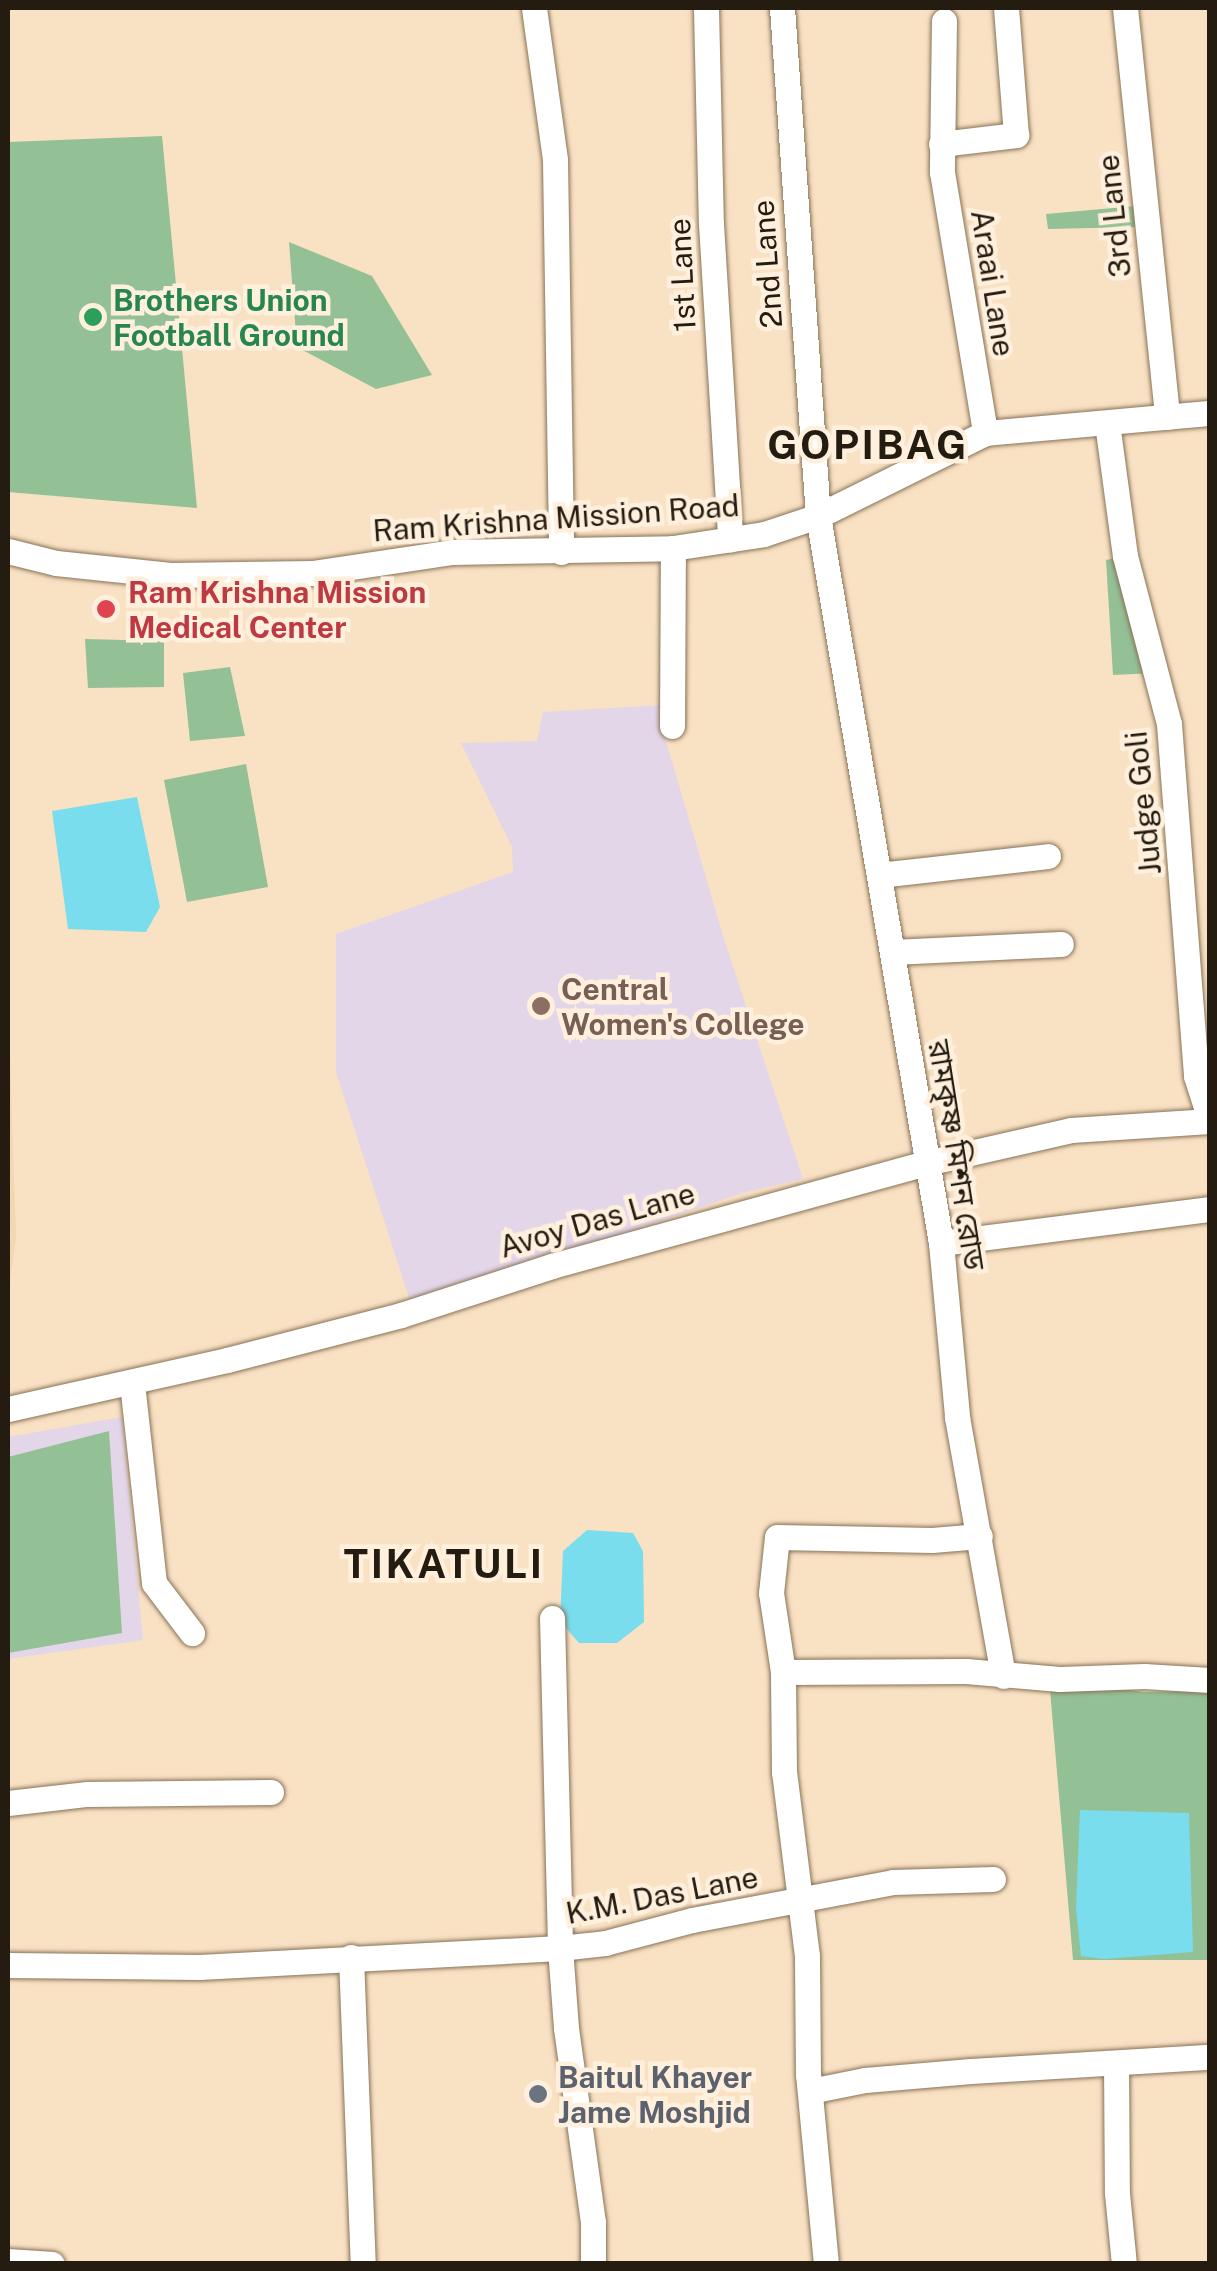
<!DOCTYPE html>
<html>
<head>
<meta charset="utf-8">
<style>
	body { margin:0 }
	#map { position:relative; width:1217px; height:2271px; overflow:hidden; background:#f9e1c3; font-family:"Public Sans","Noto Sans Bengali",sans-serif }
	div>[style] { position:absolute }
	.built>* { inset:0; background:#f3d7b2 }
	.education>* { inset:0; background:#e4d6e9 }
	.green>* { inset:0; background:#94c096 }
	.water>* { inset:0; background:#79dded }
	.roads { filter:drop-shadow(0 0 2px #887358) drop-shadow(0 0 2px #887358) }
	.street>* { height:25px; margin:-12.5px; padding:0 12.5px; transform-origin:12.5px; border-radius:12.5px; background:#fff }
	.dots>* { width:28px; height:28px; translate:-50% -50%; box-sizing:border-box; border:5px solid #fff0de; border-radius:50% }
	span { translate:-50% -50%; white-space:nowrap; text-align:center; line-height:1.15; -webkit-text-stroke:9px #fff0de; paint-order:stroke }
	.street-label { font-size:30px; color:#251c11 }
	.leisure-label { font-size:30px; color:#27864d; font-weight:700 }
	.left { translate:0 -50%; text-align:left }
	.health-label { font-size:30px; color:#be3a42; font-weight:700 }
	.education-label { font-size:30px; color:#785e54; font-weight:700 }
	.worship-label { font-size:30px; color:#5b616d; font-weight:700 }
	.district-label { font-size:40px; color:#251c11; font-weight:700; letter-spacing:2.5px }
	.frame { position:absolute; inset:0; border:10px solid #251c11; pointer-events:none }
</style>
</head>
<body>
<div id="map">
	<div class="built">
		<div style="clip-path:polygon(9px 1026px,16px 1238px,8px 1296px,8px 1026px)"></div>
	</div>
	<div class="education">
		<div style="clip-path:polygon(662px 705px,664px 734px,724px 939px,803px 1179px,742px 1193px,412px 1307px,336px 1072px,336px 934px,513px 872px,512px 847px,461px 743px,537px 741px,543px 712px)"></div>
		<div style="clip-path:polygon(122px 1417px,143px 1640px,8px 1659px,8px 1437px)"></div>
	</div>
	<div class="green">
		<div style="clip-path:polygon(162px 136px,197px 508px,8px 492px,8px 142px)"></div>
		<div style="clip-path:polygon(1136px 206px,1138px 227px,1048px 229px,1046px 214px)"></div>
		<div style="clip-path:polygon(289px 242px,372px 276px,432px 375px,376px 389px,297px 347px)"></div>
		<div style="clip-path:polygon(1125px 556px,1155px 673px,1113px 675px,1106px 560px)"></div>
		<div style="clip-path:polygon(85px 639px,164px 641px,164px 687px,88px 688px)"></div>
		<div style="clip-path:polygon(230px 667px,245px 736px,190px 741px,183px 673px)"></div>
		<div style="clip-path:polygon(246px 764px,268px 887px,187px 902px,164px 780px)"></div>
		<div style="clip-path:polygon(109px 1431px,122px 1633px,8px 1653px,8px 1457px)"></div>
		<div style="clip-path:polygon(1049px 1678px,1144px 1692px,1209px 1691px,1209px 1960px,1073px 1960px)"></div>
	</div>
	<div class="water">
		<div style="clip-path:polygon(137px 797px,160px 907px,146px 932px,68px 929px,52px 811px)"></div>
		<div style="clip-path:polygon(587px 1530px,633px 1533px,643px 1551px,644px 1622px,617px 1643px,579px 1643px,560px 1621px,563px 1551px)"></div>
		<div style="clip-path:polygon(1080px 1810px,1189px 1813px,1193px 1952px,1104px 1959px,1081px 1956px,1076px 1908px)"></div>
	</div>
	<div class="roads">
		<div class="street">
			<div style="left:534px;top:8px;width:153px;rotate:82.1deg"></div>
			<div style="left:555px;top:160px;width:392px;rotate:89.1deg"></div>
			<div style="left:706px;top:8px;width:216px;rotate:88.7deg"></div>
			<div style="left:711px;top:224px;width:316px;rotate:86.5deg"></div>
			<div style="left:782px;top:8px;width:509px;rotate:85.95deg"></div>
			<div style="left:818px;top:516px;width:737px;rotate:80.4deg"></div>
			<div style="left:941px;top:1243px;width:175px;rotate:84.7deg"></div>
			<div style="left:957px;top:1417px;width:263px;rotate:79.9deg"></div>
			<div style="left:1125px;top:8px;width:411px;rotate:84.1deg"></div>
			<div style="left:944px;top:21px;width:151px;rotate:90.8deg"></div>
			<div style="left:942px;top:172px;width:265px;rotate:80.6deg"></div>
			<div style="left:941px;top:144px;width:76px;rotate:-6.8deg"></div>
			<div style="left:1016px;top:135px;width:127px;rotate:-94.5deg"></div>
			<div style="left:1107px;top:423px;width:134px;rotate:82.3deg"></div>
			<div style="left:1125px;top:556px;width:174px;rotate:75.3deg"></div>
			<div style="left:1169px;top:724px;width:353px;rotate:85.6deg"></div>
			<div style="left:1196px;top:1076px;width:46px;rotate:72.3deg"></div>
			<div style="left:8px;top:551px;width:49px;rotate:14deg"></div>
			<div style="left:56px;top:563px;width:115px;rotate:6deg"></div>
			<div style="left:170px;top:575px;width:142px;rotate:-0.8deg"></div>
			<div style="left:312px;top:573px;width:142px;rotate:-8.5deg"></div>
			<div style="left:452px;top:552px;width:221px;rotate:-1deg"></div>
			<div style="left:673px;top:548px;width:92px;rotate:-8.7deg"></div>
			<div style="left:764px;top:534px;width:57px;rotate:-18.4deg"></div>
			<div style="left:818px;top:516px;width:186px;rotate:-26.4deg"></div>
			<div style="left:985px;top:433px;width:226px;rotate:-5.1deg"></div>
			<div style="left:672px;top:726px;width:178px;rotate:-89.7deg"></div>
			<div style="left:879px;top:875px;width:170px;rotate:-6.4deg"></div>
			<div style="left:892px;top:952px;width:169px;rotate:-2.7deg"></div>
			<div style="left:941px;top:1243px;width:271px;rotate:-7.2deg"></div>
			<div style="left:132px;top:1383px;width:201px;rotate:83.7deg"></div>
			<div style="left:154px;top:1583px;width:63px;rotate:52.8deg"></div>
			<div style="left:8px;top:1409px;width:224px;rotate:-12.6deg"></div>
			<div style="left:227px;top:1360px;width:180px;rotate:-14.5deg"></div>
			<div style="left:401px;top:1315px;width:159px;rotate:-18deg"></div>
			<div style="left:552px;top:1266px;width:388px;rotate:-15.4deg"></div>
			<div style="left:926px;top:1163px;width:149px;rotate:-12.8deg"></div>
			<div style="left:1071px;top:1130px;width:139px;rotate:-3.7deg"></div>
			<div style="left:552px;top:1618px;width:330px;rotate:88.6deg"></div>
			<div style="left:560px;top:1948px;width:80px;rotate:85.7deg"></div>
			<div style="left:566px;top:2028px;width:196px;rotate:82.1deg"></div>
			<div style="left:593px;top:2222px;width:42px;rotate:90deg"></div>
			<div style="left:783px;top:1672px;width:80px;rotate:-98.6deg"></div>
			<div style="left:771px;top:1593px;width:56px;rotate:-83.9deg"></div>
			<div style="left:777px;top:1537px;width:155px;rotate:1.1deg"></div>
			<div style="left:932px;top:1540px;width:48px;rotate:-4.8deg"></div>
			<div style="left:8px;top:1803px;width:80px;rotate:-6.5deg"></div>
			<div style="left:87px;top:1794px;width:184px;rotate:-0.6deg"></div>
			<div style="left:351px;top:1957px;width:307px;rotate:87.8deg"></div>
			<div style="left:8px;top:1965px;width:191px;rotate:0.6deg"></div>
			<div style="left:199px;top:1967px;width:361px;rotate:-3deg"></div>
			<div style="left:560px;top:1948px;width:45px;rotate:-6.3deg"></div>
			<div style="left:605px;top:1943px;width:90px;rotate:-14.8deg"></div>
			<div style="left:692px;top:1920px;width:205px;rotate:-10.7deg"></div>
			<div style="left:893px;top:1882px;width:100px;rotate:-1.7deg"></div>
			<div style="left:1116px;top:2063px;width:130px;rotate:89.6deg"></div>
			<div style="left:1117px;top:2193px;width:71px;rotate:84.4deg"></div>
			<div style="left:810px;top:2091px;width:56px;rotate:-11.3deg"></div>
			<div style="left:865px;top:2080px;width:106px;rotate:-4.9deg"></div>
			<div style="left:971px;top:2071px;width:239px;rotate:-3.4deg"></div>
			<div style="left:8px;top:2261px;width:44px;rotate:3.9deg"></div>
			<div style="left:826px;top:2264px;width:190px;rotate:-95.4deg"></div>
			<div style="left:808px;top:2075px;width:119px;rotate:-90.5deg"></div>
			<div style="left:807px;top:1956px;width:185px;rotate:-97.1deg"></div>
			<div style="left:784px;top:1772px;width:100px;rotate:-90.6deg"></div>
			<div style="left:783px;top:1672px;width:183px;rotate:-0.3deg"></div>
			<div style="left:966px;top:1671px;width:94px;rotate:4.9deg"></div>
			<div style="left:1060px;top:1679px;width:84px;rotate:-2deg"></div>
			<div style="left:1144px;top:1676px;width:66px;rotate:3.5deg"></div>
		</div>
	</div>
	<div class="dots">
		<div style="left:93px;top:317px;background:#2e9e5b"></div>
		<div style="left:106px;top:609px;background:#e0444e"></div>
		<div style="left:541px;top:1006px;background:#8d6e63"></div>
		<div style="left:538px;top:2094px;background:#6b7280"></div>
	</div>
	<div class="street-label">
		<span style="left:1114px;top:216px;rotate:-96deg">3rd Lane</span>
		<span style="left:767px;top:264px;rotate:-94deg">2nd Lane</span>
		<span style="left:682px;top:275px;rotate:-93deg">1st Lane</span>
		<span style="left:993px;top:283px;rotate:81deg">Araai Lane</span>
		<span style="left:556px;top:518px;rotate:-4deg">Ram Krishna Mission Road</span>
		<span style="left:1143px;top:803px;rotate:-96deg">Judge Goli</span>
		<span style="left:957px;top:1155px;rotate:81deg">রামকৃষ্ণ মিশন রোড</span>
		<span style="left:597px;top:1220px;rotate:-16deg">Avoy Das Lane</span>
		<span style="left:662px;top:1895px;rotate:-11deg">K.M. Das Lane</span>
	</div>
	<div class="leisure-label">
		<span class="left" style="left:113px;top:317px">Brothers Union<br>Football Ground</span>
	</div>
	<div class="health-label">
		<span class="left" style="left:128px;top:609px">Ram Krishna Mission<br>Medical Center</span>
	</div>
	<div class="education-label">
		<span class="left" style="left:561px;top:1006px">Central<br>Women's College</span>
	</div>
	<div class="worship-label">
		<span class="left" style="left:558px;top:2094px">Baitul Khayer<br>Jame Moshjid</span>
	</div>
	<div class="district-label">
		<span style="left:868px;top:445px">GOPIBAG</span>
		<span style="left:444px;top:1564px">TIKATULI</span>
	</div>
	<div class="frame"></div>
</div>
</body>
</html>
